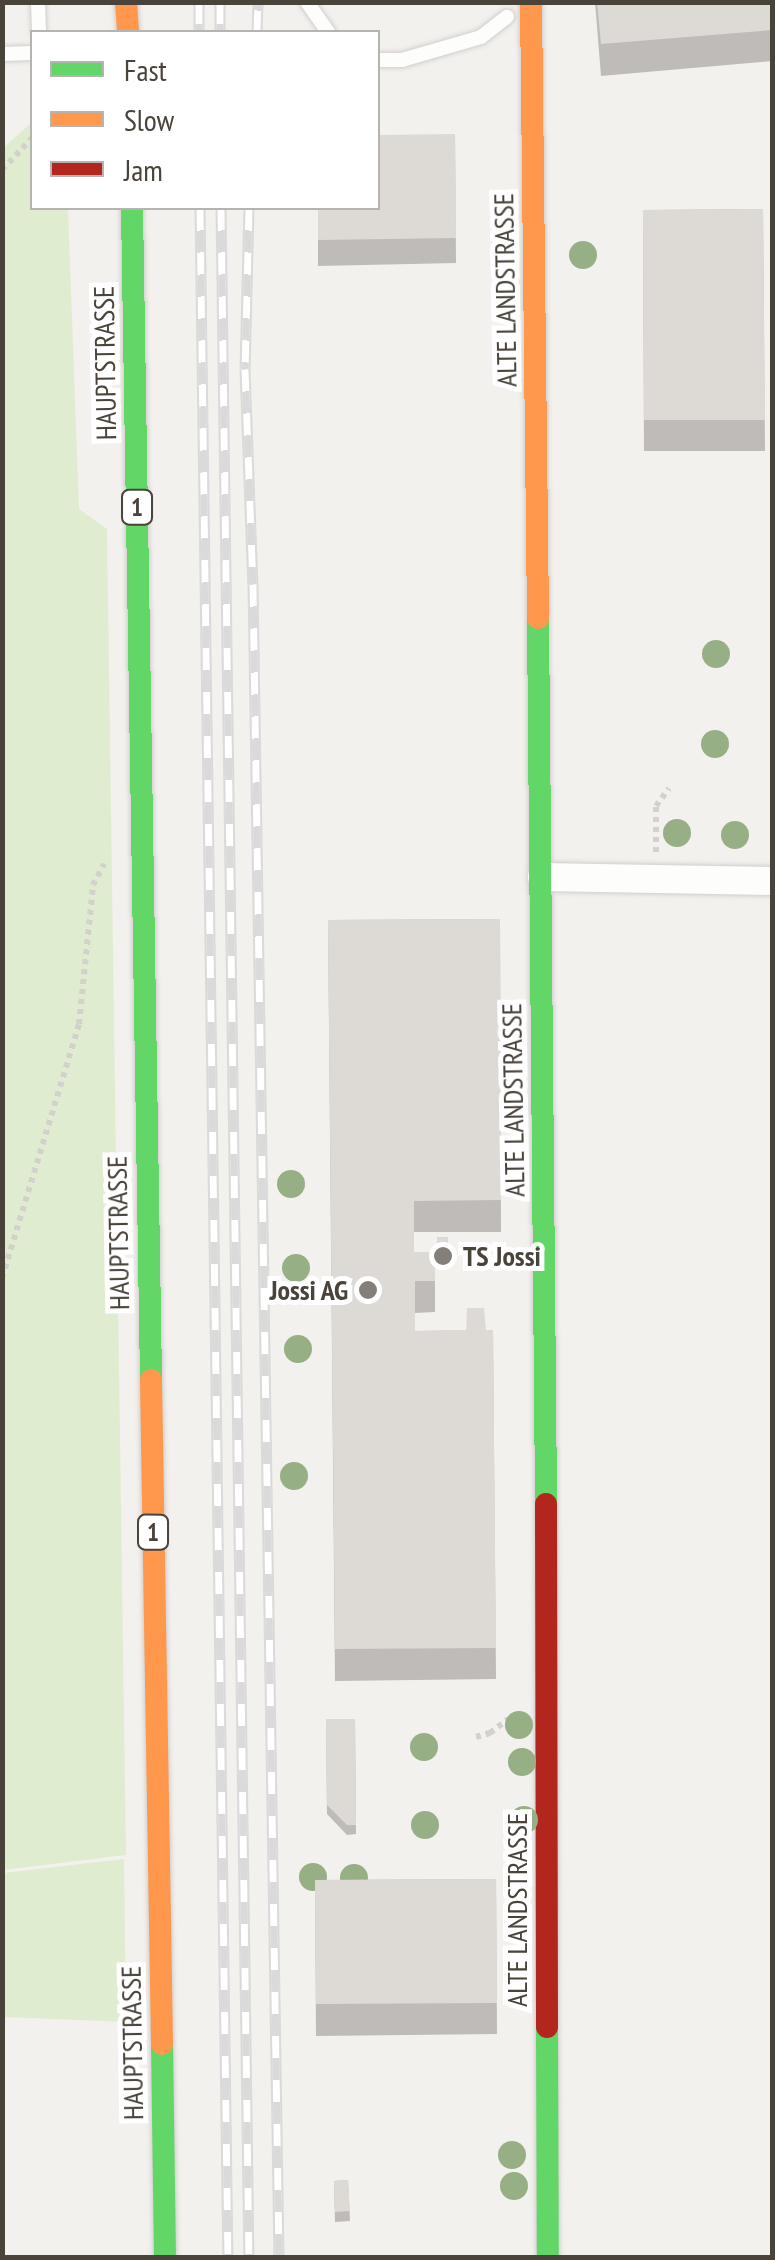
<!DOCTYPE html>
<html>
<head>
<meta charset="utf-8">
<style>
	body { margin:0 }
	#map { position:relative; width:775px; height:2260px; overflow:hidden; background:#f3f1ee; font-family:"PT Sans Narrow",sans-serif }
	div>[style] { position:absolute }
	.green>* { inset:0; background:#e0ecd0 }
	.path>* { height:6px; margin-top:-3px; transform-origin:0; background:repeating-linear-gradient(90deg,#d3d1cc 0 5px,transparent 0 10px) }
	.roads { filter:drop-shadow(0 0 2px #d1cfcc) drop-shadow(0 0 2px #d1cfcc) }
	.lane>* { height:14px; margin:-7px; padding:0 7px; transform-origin:7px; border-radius:7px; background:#fdfdfc }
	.street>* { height:28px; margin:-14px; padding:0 14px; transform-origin:14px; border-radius:14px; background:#fdfdfc }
	.fast>* { height:22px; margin:-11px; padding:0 11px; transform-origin:11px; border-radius:11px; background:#63d668 }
	.slow>* { height:22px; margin:-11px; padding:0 11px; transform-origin:11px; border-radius:11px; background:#ff974d }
	.jam>* { height:22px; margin:-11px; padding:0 11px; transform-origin:11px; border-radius:11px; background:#b3261e }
	.rail>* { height:11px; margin-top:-5.5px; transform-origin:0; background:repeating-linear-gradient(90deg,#fff 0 22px,#dadada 0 44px); box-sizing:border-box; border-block:2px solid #dadada }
	.trees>* { width:28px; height:28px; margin:-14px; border-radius:50%; background:#96af85 }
	.wall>* { inset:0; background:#bebbb8 }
	.building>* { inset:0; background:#dddad6 }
	.dots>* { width:28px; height:28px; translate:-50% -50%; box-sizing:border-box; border:5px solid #fff; border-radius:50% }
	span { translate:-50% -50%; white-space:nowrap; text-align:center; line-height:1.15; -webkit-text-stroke:10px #fff; paint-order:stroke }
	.shield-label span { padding:2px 8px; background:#fff; border:2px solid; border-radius:8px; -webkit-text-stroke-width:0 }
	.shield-label { font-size:25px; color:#49433a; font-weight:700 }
	.street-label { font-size:28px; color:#49433a }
	.poi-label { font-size:28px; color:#49433a; font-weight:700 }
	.left { translate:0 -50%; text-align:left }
	.right { translate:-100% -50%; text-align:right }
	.frame { position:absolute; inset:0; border:5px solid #49433a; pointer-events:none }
	.legend { position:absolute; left:30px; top:30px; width:350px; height:180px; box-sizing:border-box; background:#fff; border:2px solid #b6b4b0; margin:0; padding:12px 18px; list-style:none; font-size:30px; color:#49433a }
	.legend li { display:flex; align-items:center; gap:20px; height:50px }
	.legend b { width:50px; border:2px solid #b6b4b0 }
</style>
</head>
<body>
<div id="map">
	<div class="green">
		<div style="clip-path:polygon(32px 122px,32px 208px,68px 208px,79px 509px,107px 529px,126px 1855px,3px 1870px,2px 149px)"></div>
		<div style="clip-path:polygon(124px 1859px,126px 2022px,3px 2017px,3px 1873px)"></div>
	</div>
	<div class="path">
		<div style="left:2px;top:170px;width:44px;rotate:-46.8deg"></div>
		<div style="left:656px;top:852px;width:46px;rotate:-90deg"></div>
		<div style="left:656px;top:806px;width:22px;rotate:-54deg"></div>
		<div style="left:2px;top:1278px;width:265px;rotate:-73.1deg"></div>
		<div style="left:79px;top:1024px;width:140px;rotate:-84.2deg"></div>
		<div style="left:93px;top:885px;width:24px;rotate:-62deg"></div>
		<div style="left:476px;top:1737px;width:15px;rotate:-16deg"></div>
		<div style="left:490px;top:1733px;width:23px;rotate:-38deg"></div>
	</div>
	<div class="roads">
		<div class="lane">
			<div style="left:38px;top:2px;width:30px;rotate:88deg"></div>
			<div style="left:307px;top:2px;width:37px;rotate:55deg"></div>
			<div style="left:2px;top:54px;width:30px;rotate:-2deg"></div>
			<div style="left:378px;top:60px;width:24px"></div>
			<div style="left:402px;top:60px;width:82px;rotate:-16.2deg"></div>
			<div style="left:481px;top:37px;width:33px;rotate:-38deg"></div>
		</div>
		<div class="street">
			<div style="left:542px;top:877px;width:230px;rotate:1deg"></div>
		</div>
		<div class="fast">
			<div style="left:132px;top:208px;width:1172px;rotate:89.07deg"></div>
			<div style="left:538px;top:618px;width:886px;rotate:89.48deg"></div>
			<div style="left:547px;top:2027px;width:231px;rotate:89.8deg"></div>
			<div style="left:162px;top:2044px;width:214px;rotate:89.2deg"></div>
		</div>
		<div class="slow">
			<div style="left:126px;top:2px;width:30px;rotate:86deg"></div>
			<div style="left:531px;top:2px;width:616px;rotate:89.35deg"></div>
			<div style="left:151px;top:1380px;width:664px;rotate:89.05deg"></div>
		</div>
		<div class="jam">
			<div style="left:546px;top:1504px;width:523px;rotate:89.89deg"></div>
		</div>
	</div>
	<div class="rail">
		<div style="left:199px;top:2px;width:30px;rotate:90deg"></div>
		<div style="left:220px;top:2px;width:30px;rotate:90deg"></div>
		<div style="left:257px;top:32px;width:30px;rotate:-88deg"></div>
		<div style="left:200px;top:208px;width:2050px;rotate:89.22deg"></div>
		<div style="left:221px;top:208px;width:2050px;rotate:89.22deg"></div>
		<div style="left:249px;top:208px;width:161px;rotate:91.4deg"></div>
		<div style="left:245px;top:369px;width:215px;rotate:87.9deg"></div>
		<div style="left:253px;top:584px;width:1674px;rotate:89.11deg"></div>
	</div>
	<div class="trees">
		<div style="left:583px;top:255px"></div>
		<div style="left:716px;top:654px"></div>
		<div style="left:715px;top:744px"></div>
		<div style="left:677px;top:833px"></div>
		<div style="left:735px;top:835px"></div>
		<div style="left:291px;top:1184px"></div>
		<div style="left:296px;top:1268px"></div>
		<div style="left:298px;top:1349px"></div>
		<div style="left:294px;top:1476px"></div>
		<div style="left:519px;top:1725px"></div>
		<div style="left:424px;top:1747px"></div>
		<div style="left:522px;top:1762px"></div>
		<div style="left:524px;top:1820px"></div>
		<div style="left:425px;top:1825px"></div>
		<div style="left:313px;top:1877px"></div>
		<div style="left:354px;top:1878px"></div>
		<div style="left:512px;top:2155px"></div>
		<div style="left:514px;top:2186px"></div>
	</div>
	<div class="wall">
		<div style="clip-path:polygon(595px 2px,772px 2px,772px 61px,601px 76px)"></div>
		<div style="clip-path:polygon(455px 134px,456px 263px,318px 266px,318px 208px)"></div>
		<div style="clip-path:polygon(763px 209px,765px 451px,644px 451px,643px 210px)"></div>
		<div style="clip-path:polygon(500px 919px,501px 1232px,414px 1232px,414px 1252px,435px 1281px,435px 1312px,415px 1313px,415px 1331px,493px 1330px,496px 1679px,335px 1681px,328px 920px)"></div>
		<div style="clip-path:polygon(437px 1237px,448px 1237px,448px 1267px,437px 1266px)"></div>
		<div style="clip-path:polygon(326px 1719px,355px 1719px,356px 1834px,347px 1835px,327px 1814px)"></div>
		<div style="clip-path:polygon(496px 1879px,497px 2034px,316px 2036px,315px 1880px)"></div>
		<div style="clip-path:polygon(348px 2180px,350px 2221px,335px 2222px,334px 2181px)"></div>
	</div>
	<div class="building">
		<div style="clip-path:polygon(597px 2px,772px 2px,772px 30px,601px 44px)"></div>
		<div style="clip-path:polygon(455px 134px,456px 238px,318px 240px,318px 208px,378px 208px,378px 135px)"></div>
		<div style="clip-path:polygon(763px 209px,765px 420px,644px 420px,643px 210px)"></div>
		<div style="clip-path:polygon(500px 919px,501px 1200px,414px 1201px,414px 1252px,435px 1252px,435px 1281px,415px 1281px,415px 1331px,466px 1330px,467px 1308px,484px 1308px,486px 1330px,493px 1330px,496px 1648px,335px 1649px,328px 920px)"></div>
		<div style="clip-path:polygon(437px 1237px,448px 1237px,448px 1257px,437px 1257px)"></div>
		<div style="clip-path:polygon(326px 1719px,355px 1719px,356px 1825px,347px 1825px,327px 1805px)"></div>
		<div style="clip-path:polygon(496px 1879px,497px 2003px,316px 2004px,315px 1880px)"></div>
		<div style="clip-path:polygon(348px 2180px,350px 2211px,335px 2212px,334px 2181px)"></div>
	</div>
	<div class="dots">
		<div style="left:443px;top:1256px;background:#848079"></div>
		<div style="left:368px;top:1290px;background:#848079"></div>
	</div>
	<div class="shield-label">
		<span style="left:137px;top:507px">1</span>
		<span style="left:153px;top:1532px">1</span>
	</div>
	<div class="street-label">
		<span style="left:505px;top:290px;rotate:-91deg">ALTE LANDSTRASSE</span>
		<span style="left:105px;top:363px;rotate:-91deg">HAUPTSTRASSE</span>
		<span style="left:513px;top:1100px;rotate:-91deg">ALTE LANDSTRASSE</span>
		<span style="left:118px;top:1233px;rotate:-91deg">HAUPTSTRASSE</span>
		<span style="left:517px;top:1910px;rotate:-90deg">ALTE LANDSTRASSE</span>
		<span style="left:132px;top:2043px;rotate:-91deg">HAUPTSTRASSE</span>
	</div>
	<div class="poi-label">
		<span class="left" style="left:463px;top:1256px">TS Jossi</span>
		<span class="right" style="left:348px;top:1290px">Jossi AG</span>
	</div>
	<div class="frame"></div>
	<ul class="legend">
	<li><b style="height:12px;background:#63d668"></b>Fast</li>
	<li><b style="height:12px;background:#ff974d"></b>Slow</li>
	<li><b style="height:12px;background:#b3261e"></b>Jam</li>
	</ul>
</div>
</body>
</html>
